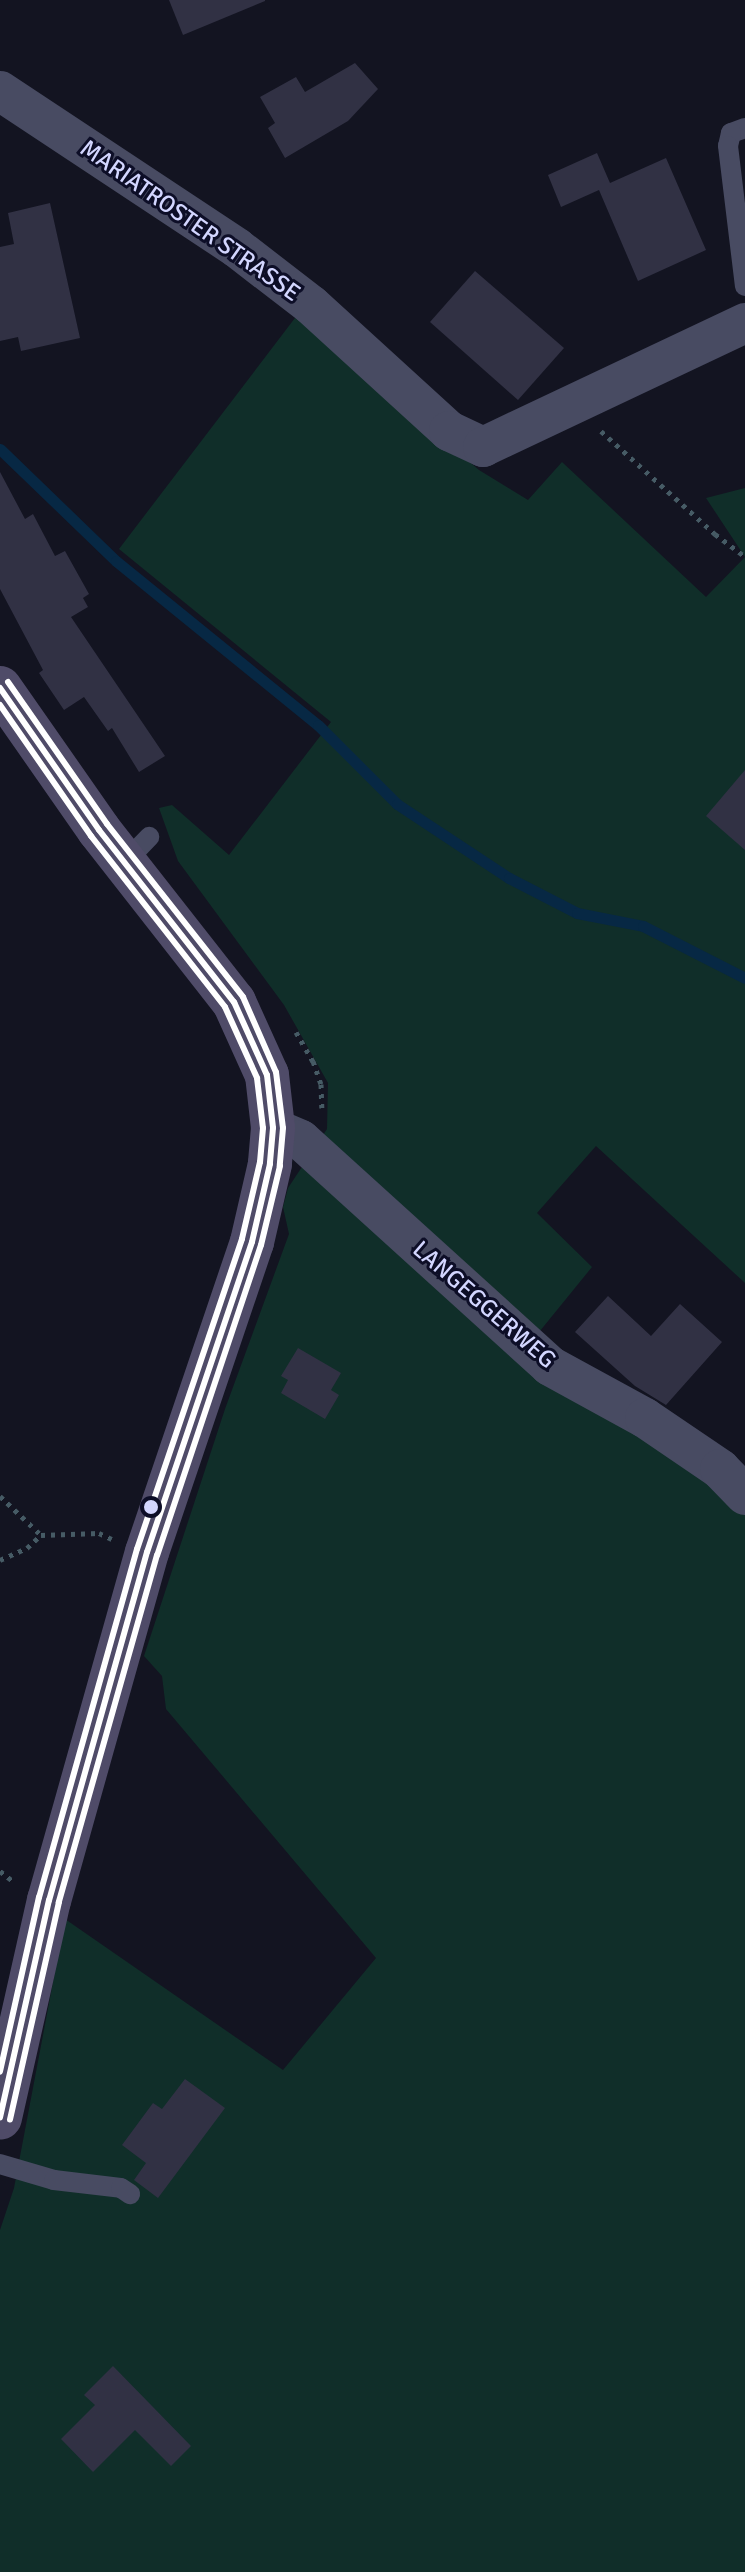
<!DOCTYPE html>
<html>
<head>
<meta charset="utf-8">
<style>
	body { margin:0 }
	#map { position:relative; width:745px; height:2572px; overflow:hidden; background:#131421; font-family:Signika,sans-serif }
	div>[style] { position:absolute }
	.green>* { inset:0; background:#102e29 }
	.stream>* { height:11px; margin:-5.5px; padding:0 5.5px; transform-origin:5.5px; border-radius:5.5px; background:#072844 }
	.building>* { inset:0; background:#313144 }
	.path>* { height:5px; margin-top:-2.5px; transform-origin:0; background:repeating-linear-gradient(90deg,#465b65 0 4px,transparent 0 10px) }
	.lane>* { height:20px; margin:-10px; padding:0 10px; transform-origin:10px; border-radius:10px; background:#484b62 }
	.street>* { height:40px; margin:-20px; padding:0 20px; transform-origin:20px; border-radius:20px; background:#484b62 }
	.primary>* { height:44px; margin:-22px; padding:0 22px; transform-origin:22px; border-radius:22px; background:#4f4b68 }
	.bus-1>* { height:6px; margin:-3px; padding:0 3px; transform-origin:3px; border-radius:3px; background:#fff }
	.bus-2>* { height:6px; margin:-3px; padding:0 3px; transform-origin:3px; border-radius:3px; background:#fff }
	.bus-3>* { height:6px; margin:-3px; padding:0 3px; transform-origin:3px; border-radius:3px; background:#fff }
	.dots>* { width:22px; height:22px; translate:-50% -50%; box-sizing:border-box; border:4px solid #0d0e27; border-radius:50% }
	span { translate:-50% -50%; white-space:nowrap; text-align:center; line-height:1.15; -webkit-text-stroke:6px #0d0e27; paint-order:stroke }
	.street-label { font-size:24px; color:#d3d6ff }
</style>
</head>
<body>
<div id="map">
	<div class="green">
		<div style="clip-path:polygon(298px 314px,479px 470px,528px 500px,562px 462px,706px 597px,745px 557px,706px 498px,745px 488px,745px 1283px,596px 1146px,537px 1213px,592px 1267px,518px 1358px,689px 1463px,745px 1510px,745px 2572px,0 2572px,0 2230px,14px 2188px,65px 1919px,283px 2070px,376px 1958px,166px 1709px,162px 1676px,144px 1656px,225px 1409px,289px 1234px,283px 1207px,288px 1188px,327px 1129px,328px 1083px,284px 1005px,178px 861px,159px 808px,172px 805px,229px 855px,331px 722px,119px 549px)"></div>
	</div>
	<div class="stream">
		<div style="left:0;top:449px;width:161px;rotate:44deg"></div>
		<div style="left:116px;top:561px;width:260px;rotate:39.1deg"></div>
		<div style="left:318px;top:725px;width:112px;rotate:45deg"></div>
		<div style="left:397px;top:804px;width:134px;rotate:33.5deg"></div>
		<div style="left:509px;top:878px;width:76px;rotate:27.2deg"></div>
		<div style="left:577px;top:913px;width:67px;rotate:11.1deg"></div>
		<div style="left:643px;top:926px;width:114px;rotate:27deg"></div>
	</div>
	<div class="building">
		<div style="clip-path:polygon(169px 0,265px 0,265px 1px,183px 35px)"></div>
		<div style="clip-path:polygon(355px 63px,378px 89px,348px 121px,285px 158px,268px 128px,275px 123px,260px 97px,296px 77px,305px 92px)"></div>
		<div style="clip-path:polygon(597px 153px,610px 183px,666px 158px,706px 250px,638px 281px,599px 190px,561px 207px,548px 175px)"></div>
		<div style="clip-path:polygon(50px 203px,80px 338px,21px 351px,18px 337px,0 341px,0 247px,14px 244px,8px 213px)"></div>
		<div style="clip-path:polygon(475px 271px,564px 348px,518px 400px,430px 322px)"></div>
		<div style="clip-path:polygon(0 472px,25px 519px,33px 514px,55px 556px,65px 551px,89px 594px,83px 598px,88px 607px,71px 617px,165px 756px,139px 772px,112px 728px,108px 731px,84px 697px,64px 710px,39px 673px,43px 670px,0 589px)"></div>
		<div style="clip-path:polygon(745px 770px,745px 850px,706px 816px)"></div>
		<div style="clip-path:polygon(608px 1296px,651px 1336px,680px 1304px,722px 1342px,666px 1405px,635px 1386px,575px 1332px)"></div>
		<div style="clip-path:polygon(298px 1348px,341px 1373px,331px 1390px,339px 1395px,325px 1419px,281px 1393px,288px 1380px,281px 1376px)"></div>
		<div style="clip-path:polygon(185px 2079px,225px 2108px,158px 2198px,134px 2180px,146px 2163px,122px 2145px,153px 2103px,162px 2109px)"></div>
		<div style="clip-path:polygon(113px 2366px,191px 2446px,171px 2466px,135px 2430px,93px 2472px,61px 2439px,95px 2405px,84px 2395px)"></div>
	</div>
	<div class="path">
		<div style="left:601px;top:431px;width:154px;rotate:42.1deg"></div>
		<div style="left:715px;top:534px;width:38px;rotate:37deg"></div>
		<div style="left:296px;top:1032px;width:34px;rotate:60deg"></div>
		<div style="left:313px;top:1061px;width:24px;rotate:71deg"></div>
		<div style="left:321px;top:1084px;width:24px;rotate:88deg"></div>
		<div style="left:0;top:1496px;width:57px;rotate:43.6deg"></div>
		<div style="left:0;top:1560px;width:30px;rotate:-24deg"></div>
		<div style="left:27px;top:1548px;width:19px;rotate:-43deg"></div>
		<div style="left:41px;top:1535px;width:58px;rotate:-2deg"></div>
		<div style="left:99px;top:1533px;width:14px;rotate:25deg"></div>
		<div style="left:0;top:1871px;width:16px;rotate:38deg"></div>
	</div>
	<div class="lane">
		<div style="left:745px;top:128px;width:15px;rotate:160deg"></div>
		<div style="left:731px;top:133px;width:13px;rotate:103deg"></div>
		<div style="left:728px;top:146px;width:141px;rotate:83.1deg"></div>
		<div style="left:125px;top:862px;width:35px;rotate:-46deg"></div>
		<div style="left:0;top:2164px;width:56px;rotate:16.5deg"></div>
		<div style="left:54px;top:2180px;width:67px;rotate:6.8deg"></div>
		<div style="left:121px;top:2188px;width:11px;rotate:34deg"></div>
	</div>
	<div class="street">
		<div style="left:0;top:91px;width:284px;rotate:33.5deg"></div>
		<div style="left:237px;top:248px;width:93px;rotate:37.6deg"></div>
		<div style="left:311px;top:305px;width:187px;rotate:42.4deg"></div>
		<div style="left:449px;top:431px;width:38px;rotate:25deg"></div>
		<div style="left:483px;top:447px;width:290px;rotate:-25.3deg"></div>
		<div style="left:273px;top:1128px;width:30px;rotate:23deg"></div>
		<div style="left:301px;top:1140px;width:336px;rotate:42.2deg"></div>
		<div style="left:550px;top:1366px;width:108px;rotate:28.7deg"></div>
		<div style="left:645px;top:1418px;width:91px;rotate:34.2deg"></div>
		<div style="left:720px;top:1469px;width:36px;rotate:46deg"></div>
	</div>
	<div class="primary">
		<div style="left:0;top:688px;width:173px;rotate:55.1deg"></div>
		<div style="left:99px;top:830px;width:219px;rotate:51.9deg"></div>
		<div style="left:234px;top:1002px;width:80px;rotate:65.7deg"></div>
		<div style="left:267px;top:1075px;width:53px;rotate:83.5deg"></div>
		<div style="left:273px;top:1128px;width:36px;rotate:95deg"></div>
		<div style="left:270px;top:1164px;width:80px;rotate:103deg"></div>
		<div style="left:252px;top:1242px;width:327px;rotate:108.7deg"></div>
		<div style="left:147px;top:1552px;width:362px;rotate:105.7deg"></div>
		<div style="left:49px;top:1900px;width:223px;rotate:102.7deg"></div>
	</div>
	<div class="bus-1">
		<div style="left:0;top:688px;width:173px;rotate:55.1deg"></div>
		<div style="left:99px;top:830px;width:219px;rotate:51.9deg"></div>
		<div style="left:234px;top:1002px;width:80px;rotate:65.7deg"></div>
		<div style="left:267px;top:1075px;width:53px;rotate:83.5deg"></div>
		<div style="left:273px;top:1128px;width:36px;rotate:95deg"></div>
		<div style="left:270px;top:1164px;width:80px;rotate:103deg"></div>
		<div style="left:252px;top:1242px;width:327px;rotate:108.7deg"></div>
		<div style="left:147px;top:1552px;width:362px;rotate:105.7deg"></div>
		<div style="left:49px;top:1900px;width:223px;rotate:102.7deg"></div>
	</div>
	<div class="bus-2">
		<div style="left:0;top:705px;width:160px;rotate:55.2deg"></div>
		<div style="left:91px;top:836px;width:217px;rotate:51.9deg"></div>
		<div style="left:225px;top:1007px;width:78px;rotate:65.7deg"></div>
		<div style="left:257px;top:1078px;width:50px;rotate:83.2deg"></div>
		<div style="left:263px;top:1128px;width:34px;rotate:95deg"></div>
		<div style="left:260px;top:1162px;width:79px;rotate:103.2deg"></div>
		<div style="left:242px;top:1239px;width:327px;rotate:108.7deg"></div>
		<div style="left:137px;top:1549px;width:362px;rotate:105.7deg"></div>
		<div style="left:39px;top:1897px;width:179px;rotate:102.6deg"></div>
	</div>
	<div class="bus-3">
		<div style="left:8px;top:682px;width:173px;rotate:55.1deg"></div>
		<div style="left:107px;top:824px;width:220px;rotate:51.8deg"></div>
		<div style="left:243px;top:997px;width:82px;rotate:66.3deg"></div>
		<div style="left:276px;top:1072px;width:56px;rotate:82.9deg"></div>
		<div style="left:283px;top:1128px;width:38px;rotate:95deg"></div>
		<div style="left:280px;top:1166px;width:81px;rotate:103.5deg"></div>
		<div style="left:261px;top:1245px;width:327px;rotate:108.5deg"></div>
		<div style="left:157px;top:1555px;width:361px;rotate:105.8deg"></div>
		<div style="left:59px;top:1902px;width:223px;rotate:102.7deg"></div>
	</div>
	<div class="dots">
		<div style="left:151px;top:1507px;background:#d3d6ff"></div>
	</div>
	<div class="street-label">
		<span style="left:190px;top:221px;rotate:35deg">MARIATROSTER STRASSE</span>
		<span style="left:484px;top:1305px;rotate:41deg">LANGEGGERWEG</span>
	</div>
</div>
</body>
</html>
